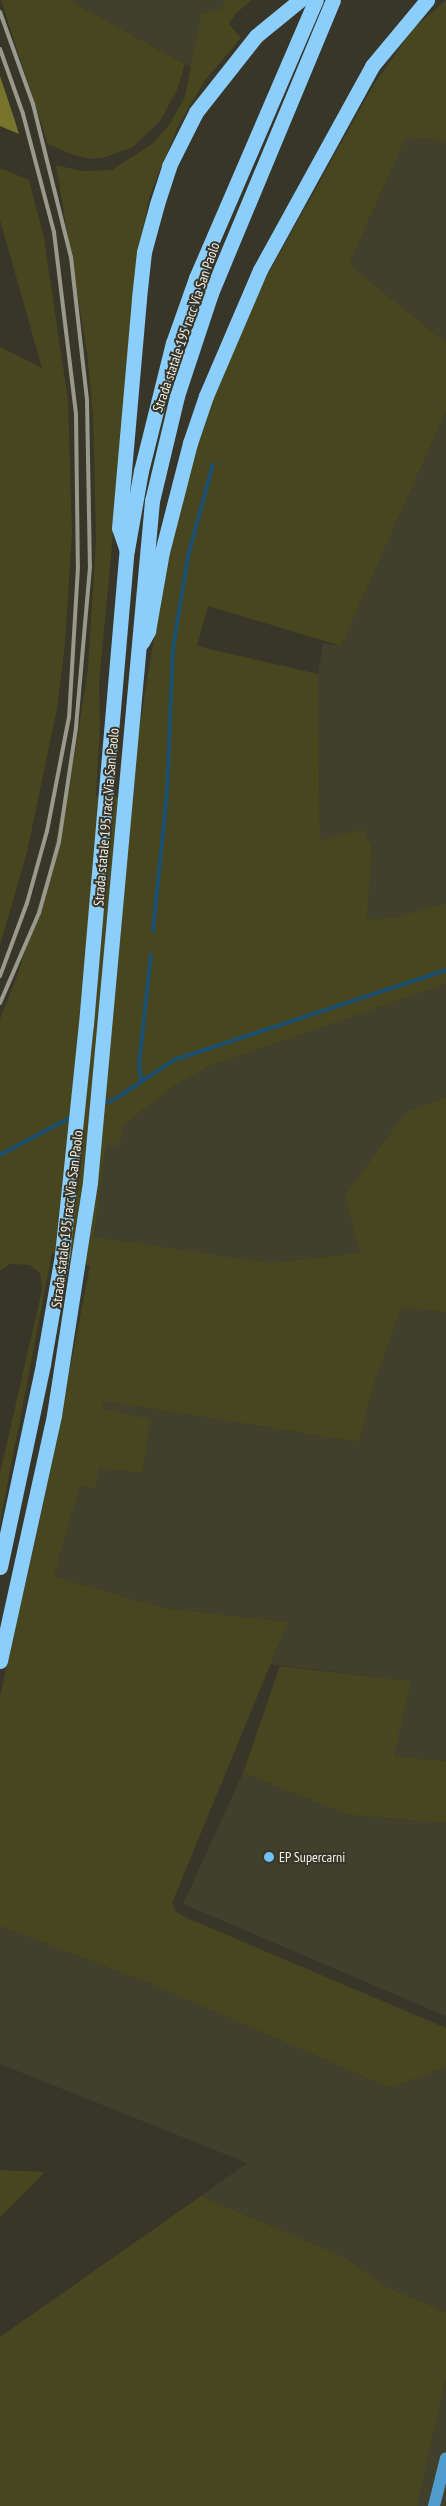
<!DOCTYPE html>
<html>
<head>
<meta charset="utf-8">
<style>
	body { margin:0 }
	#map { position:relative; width:446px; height:2506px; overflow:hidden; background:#373629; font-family:"PT Sans Narrow",sans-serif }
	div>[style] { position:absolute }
	.built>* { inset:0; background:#41402c }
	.green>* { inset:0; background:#48461f }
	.forest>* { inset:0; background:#79742b }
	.stream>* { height:4px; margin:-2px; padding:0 2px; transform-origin:2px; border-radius:2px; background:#1c5070 }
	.secondary>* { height:12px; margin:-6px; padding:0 6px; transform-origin:6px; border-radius:6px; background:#4f9ccd }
	.highway>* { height:15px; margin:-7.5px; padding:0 7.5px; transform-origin:7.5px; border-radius:7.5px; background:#8bcefb }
	.rail>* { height:4px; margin:-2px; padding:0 2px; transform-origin:2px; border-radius:2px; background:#99998e }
	.dots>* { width:14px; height:14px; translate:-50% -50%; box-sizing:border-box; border:2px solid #373629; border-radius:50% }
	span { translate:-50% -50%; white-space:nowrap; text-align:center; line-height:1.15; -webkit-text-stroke:4px #373629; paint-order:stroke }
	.street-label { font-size:14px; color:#f1f1e9 }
	.poi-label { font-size:14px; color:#f1f1e9 }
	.left { translate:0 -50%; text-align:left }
</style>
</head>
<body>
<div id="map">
	<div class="built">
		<div style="clip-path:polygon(69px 0,225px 0,221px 9px,201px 14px,193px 68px)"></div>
		<div style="clip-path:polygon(406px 137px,446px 141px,446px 343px,349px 264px)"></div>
		<div style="clip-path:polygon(446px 411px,446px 903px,392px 918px,367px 919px,372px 848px,363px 829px,320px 841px,318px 674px,323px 643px,341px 646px)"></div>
		<div style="clip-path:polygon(446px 984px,446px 1097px,406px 1112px,360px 1253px,271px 1263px,94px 1238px,106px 1144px,122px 1126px,177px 1084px,210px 1066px)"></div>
		<div style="clip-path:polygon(402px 1307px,446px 1312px,446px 1761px,394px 1756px,410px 1681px,271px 1664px,288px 1622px,163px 1608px,54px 1576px,80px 1486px,97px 1468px,142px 1472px,101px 1409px,104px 1401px,359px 1442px,373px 1387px)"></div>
		<div style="clip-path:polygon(243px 1773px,348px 1815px,446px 1823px,446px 2016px,183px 1904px)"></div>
		<div style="clip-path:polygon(0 1926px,154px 1985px,390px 2088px,446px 2067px,446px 2312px,389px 2288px,342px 2256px,201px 2196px,247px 2163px,0 2064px)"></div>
		<div style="clip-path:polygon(446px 2378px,446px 2506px,417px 2506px)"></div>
	</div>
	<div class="green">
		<div style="clip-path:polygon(1px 0,69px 0,185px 64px,177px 90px,160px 121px,133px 147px,106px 157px,92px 159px,73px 155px,48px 144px)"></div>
		<div style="clip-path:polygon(225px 0,252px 0,236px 13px,229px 24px,241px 38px,205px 80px,178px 126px,150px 195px,141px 237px,99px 684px,100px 724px,96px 796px,133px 797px,136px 747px,170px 543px,196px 444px,216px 386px,257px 294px,373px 86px,413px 29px,446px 0,446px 141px,406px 137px,349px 264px,446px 343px,446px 411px,341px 646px,208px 606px,197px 646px,318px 674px,320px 840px,363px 829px,372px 848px,367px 919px,392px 918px,446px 903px,446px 984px,210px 1066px,177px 1084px,122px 1126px,120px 1145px,106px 1145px,94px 1237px,271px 1263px,360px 1253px,345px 1196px,406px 1112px,446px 1097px,446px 1312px,402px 1307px,373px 1387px,359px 1442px,104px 1401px,102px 1409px,150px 1419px,142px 1473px,98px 1468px,96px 1488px,80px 1486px,54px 1576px,163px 1608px,288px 1622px,172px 1903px,176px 1912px,187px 1918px,446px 2028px,446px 2067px,390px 2088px,154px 1985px,0 1926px,0 1697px,49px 1477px,90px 1266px,52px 1253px,0 1523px,0 1473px,42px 1290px,40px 1273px,30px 1265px,10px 1264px,0 1271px,0 1019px,18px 974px,51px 862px,74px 758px,88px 670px,96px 540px,93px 416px,87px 352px,56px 165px,81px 171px,112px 170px,152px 144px,169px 125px,185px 97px,201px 14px,221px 9px)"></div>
		<div style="clip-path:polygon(0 168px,29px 180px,44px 238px,68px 400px,72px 533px,65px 643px,57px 709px,27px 852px,0 945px,0 347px,42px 368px,0 220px)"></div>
		<div style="clip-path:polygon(280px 1666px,411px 1681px,394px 1756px,446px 1761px,446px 1823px,348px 1815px,243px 1773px)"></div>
		<div style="clip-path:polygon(0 2170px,45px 2172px,0 2217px)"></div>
		<div style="clip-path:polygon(201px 2196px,342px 2256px,389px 2288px,446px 2312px,446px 2378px,417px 2506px,0 2506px,0 2337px)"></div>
	</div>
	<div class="forest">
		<div style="clip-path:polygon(0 76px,14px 118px,19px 134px,0 126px)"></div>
	</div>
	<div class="stream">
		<div style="left:153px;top:931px;width:139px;rotate:-84.2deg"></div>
		<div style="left:167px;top:793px;width:145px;rotate:-87.6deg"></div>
		<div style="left:173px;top:648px;width:93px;rotate:-80.7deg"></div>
		<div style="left:188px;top:556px;width:95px;rotate:-74.8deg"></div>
		<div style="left:142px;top:1082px;width:17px;rotate:-100deg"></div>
		<div style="left:139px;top:1065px;width:111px;rotate:-83.8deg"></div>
		<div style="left:100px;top:1105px;width:16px;rotate:-22deg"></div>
		<div style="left:115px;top:1099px;width:71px;rotate:-33.5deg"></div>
		<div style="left:174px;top:1060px;width:287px;rotate:-18.3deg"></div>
		<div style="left:0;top:1155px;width:83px;rotate:-28.1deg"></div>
	</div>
	<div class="secondary">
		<div style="left:434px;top:2506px;width:49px;rotate:-76deg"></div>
	</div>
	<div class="highway">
		<div style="left:126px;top:548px;width:21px;rotate:-109deg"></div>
		<div style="left:119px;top:528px;width:231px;rotate:-85deg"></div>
		<div style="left:139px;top:298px;width:46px;rotate:-83.8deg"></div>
		<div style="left:144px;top:252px;width:50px;rotate:-74.8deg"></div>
		<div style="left:157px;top:204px;width:40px;rotate:-72deg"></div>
		<div style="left:169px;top:166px;width:60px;rotate:-63.4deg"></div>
		<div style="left:196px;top:112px;width:97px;rotate:-51.7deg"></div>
		<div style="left:256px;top:36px;width:57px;rotate:-39.3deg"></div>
		<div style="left:142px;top:642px;width:13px;rotate:-61deg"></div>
		<div style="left:148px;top:631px;width:80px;rotate:-80deg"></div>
		<div style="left:162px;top:552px;width:113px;rotate:-75.6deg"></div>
		<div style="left:190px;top:443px;width:50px;rotate:-71.2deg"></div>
		<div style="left:206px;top:396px;width:137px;rotate:-66.8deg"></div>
		<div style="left:260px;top:270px;width:233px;rotate:-61.2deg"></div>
		<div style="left:372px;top:66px;width:86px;rotate:-50.2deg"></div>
		<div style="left:0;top:1567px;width:208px;rotate:-78deg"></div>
		<div style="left:43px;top:1364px;width:111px;rotate:-80.1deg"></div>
		<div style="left:62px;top:1255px;width:232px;rotate:-84.1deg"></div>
		<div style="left:86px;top:1024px;width:476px;rotate:-85.1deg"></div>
		<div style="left:127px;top:550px;width:80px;rotate:-80deg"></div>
		<div style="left:141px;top:471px;width:132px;rotate:-76deg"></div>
		<div style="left:173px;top:343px;width:69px;rotate:-70.5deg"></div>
		<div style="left:196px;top:278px;width:303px;rotate:-66.7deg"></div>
		<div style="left:0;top:1661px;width:252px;rotate:-77.6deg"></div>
		<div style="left:54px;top:1415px;width:236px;rotate:-81.2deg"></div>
		<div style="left:90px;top:1182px;width:684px;rotate:-84.8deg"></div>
		<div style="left:152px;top:501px;width:108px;rotate:-76.6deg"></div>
		<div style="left:177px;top:396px;width:108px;rotate:-71.7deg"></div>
		<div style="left:211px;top:293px;width:317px;rotate:-67.4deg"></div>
	</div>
	<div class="rail">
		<div style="left:0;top:12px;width:98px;rotate:70.3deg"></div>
		<div style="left:33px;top:104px;width:158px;rotate:76.1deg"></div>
		<div style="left:71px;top:257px;width:144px;rotate:83.6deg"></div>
		<div style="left:87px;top:400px;width:167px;rotate:89deg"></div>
		<div style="left:90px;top:567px;width:162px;rotate:95deg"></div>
		<div style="left:76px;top:728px;width:115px;rotate:98.5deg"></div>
		<div style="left:59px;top:842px;width:74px;rotate:105.7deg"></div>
		<div style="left:39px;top:913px;width:98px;rotate:113.4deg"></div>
		<div style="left:0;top:49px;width:69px;rotate:70.5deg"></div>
		<div style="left:23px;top:114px;width:122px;rotate:75.3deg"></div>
		<div style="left:54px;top:232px;width:183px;rotate:83.1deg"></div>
		<div style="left:76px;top:414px;width:153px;rotate:89.3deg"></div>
		<div style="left:78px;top:567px;width:150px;rotate:93.4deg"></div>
		<div style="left:69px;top:717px;width:116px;rotate:100.9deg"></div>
		<div style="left:47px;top:831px;width:75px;rotate:105.5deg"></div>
		<div style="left:27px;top:903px;width:78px;rotate:110.3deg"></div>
	</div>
	<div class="dots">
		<div style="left:269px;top:1857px;background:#71c1f5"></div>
	</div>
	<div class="street-label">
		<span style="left:186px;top:327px;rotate:-71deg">Strada statale 195 racc Via San Paolo</span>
		<span style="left:106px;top:817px;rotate:-85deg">Strada statale 195 racc Via San Paolo</span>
		<span style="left:67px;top:1219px;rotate:-83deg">Strada statale 195 racc Via San Paolo</span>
	</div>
	<div class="poi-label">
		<span class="left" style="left:279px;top:1857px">EP Supercarni</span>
	</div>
</div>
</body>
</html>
